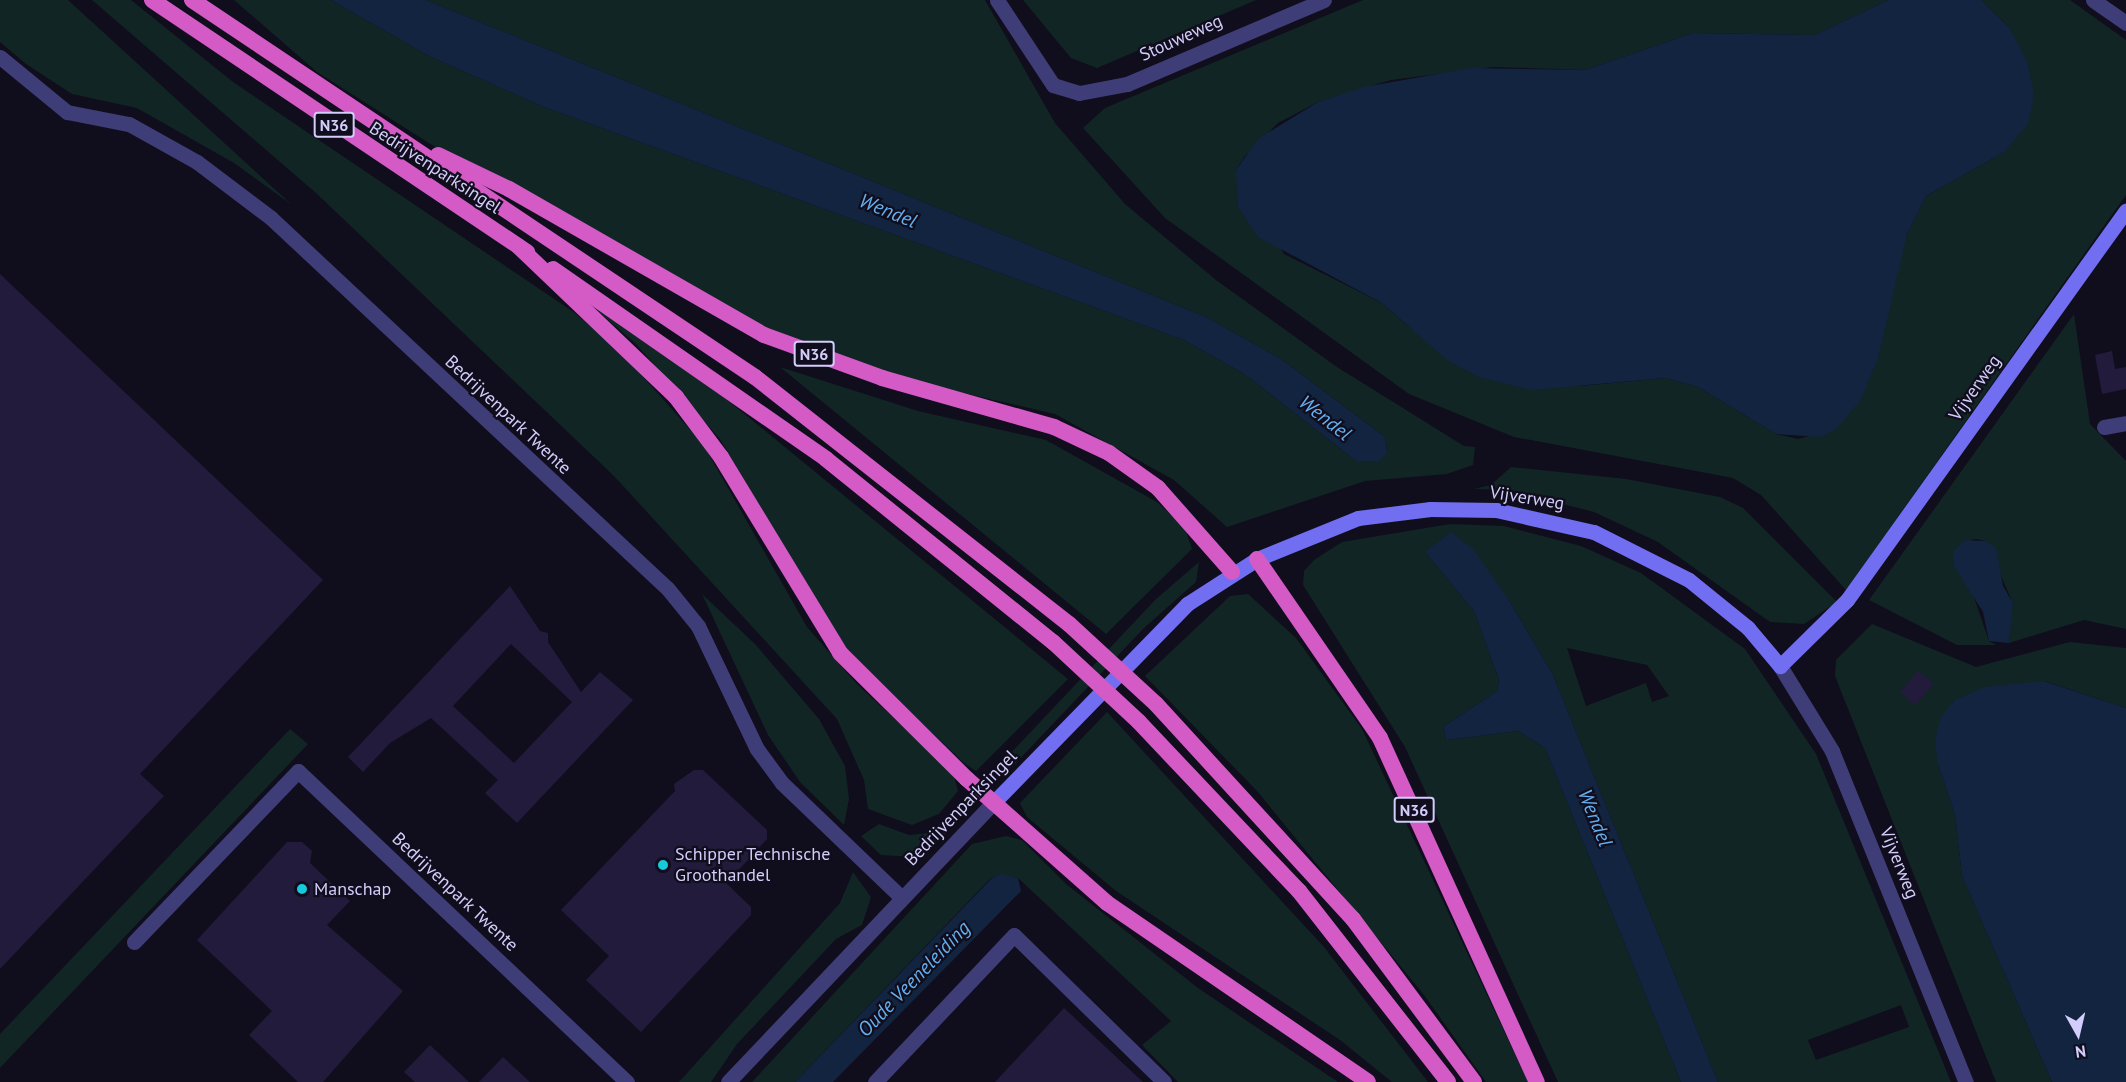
<!DOCTYPE html>
<html>
<head>
<meta charset="utf-8">
<style>
	body { margin:0 }
	#map { position:relative; width:2126px; height:1082px; overflow:hidden; background:#100d1c; font-family:"PT Sans",sans-serif }
	div>[style] { position:absolute }
	.green>* { inset:0; background:#112525 }
	.water>* { inset:0; background:#122440 }
	.building>* { inset:0; background:#221b3b }
	.minor>* { height:15px; margin:-7.5px; padding:0 7.5px; transform-origin:7.5px; border-radius:7.5px; background:#3f3d77 }
	.tertiary>* { height:15px; margin:-7.5px; padding:0 7.5px; transform-origin:7.5px; border-radius:7.5px; background:#3f3d77 }
	.secondary>* { height:15px; margin:-7.5px; padding:0 7.5px; transform-origin:7.5px; border-radius:7.5px; background:#716ef1 }
	.trunk>* { height:16px; margin:-8px; padding:0 8px; transform-origin:8px; border-radius:8px; background:#d45ac6 }
	.trunk-bridge>* { height:16px; margin:-8px; padding:0 8px; transform-origin:8px; border-radius:8px; background:#d45ac6 }
	.dots>* { width:16px; height:16px; translate:-50% -50%; box-sizing:border-box; border:3px solid #100d1c; border-radius:50% }
	span { translate:-50% -50%; white-space:nowrap; text-align:center; line-height:1.15; -webkit-text-stroke:4.5px #100d1c; paint-order:stroke }
	.shield-label span { padding:2px 4px; background:#100d1c; border:2px solid; border-radius:4px; -webkit-text-stroke-width:0 }
	.shield-label { font-size:16px; color:#d2cdfa; font-weight:700 }
	.street-label { font-size:18px; color:#d2cdfa }
	.poi-label { font-size:18px; color:#d2cdfa }
	.left { translate:0 -50%; text-align:left }
	.water-label { font-size:20px; color:#65aff0; font-style:italic }
	.north { position:absolute; left:2048px; top:1004px; width:60px; height:60px; -webkit-text-stroke:4px #100d1c; paint-order:stroke; rotate:172deg; font-size:16px; font-weight:700; line-height:24px; text-align:center; color:#d2cdfa }
	.north::after { content:''; display:block; margin:auto; width:21px; height:27px; background:#d2cdfa; clip-path:polygon(50% 0,100% 100%,50% 72%,0 100%) }
</style>
</head>
<body>
<div id="map">
	<div class="green">
		<div style="clip-path:polygon(0 0,68px 0,292px 205px,234px 163px,137px 108px,72px 94px,26px 64px,0 42px)"></div>
		<div style="clip-path:polygon(92px 0,131px 0,233px 82px,575px 313px,620px 351px,703px 444px,807px 627px,857px 684px,953px 773px,958px 791px,939px 814px,912px 825px,868px 809px,864px 780px,837px 719px,614px 476px,316px 193px)"></div>
		<div style="clip-path:polygon(234px 0,331px 0,429px 56px,544px 107px,1184px 340px,1246px 375px,1356px 461px,1387px 452px,1385px 437px,1281px 359px,1206px 317px,426px 0,985px 0,1055px 123px,1125px 204px,1216px 280px,1337px 367px,1464px 446px,1475px 447px,1473px 465px,1447px 474px,1365px 481px,1227px 527px,1174px 480px,1055px 414px,924px 384px,787px 340px,473px 171px,317px 72px)"></div>
		<div style="clip-path:polygon(1023px 0,1256px 0,1097px 68px,1071px 58px)"></div>
		<div style="clip-path:polygon(1363px 0,1888px 0,1815px 35px,1693px 33px,1585px 70px,1493px 67px,1391px 80px,1318px 102px,1278px 123px,1245px 156px,1236px 170px,1284px 254px,1382px 303px,1408px 326px,1580px 386px,1666px 378px,1698px 387px,1776px 434px,1798px 439px,1836px 429px,1907px 234px,1926px 196px,2004px 152px,2008px 26px,1981px 0,2070px 0,2126px 40px,2126px 195px,1846px 590px,1761px 495px,1733px 478px,1514px 437px,1409px 394px,1165px 218px,1083px 128px,1105px 108px)"></div>
		<div style="clip-path:polygon(579px 295px,703px 380px,1068px 679px,976px 771px,964px 763px,843px 648px,720px 439px,635px 343px)"></div>
		<div style="clip-path:polygon(2074px 314px,2090px 424px,2126px 461px,2126px 629px,2084px 620px,2009px 643px,2011px 599px,1986px 541px,1976px 539px,1965px 541px,1958px 573px,1968px 580px,1989px 641px,1996px 645px,1957px 645px,1869px 600px)"></div>
		<div style="clip-path:polygon(780px 367px,918px 411px,1046px 440px,1157px 502px,1185px 528px,1192px 549px,1106px 634px)"></div>
		<div style="clip-path:polygon(1511px 467px,1626px 479px,1720px 497px,1743px 508px,1837px 602px,1804px 624px,1770px 622px,1658px 542px,1594px 512px,1509px 490px,1474px 489px,1491px 485px)"></div>
		<div style="clip-path:polygon(evenodd,1450px 524px,1504px 526px,1581px 546px,1641px 573px,1745px 649px,1816px 754px,1951px 1082px,1718px 1082px,1553px 675px,1509px 600px,1425px 552px,1474px 611px,1499px 680px,1497px 691px,1443px 727px,1446px 740px,1518px 731px,1545px 748px,1681px 1082px,1558px 1082px,1405px 747px,1303px 585px,1304px 571px,1314px 560px,1342px 542px,1450px 524px,1567px 648px,1647px 665px,1669px 696px,1652px 702px,1646px 683px,1586px 706px,1567px 648px,1450px 524px,1901px 1005px,1909px 1027px,1816px 1060px,1808px 1040px,1901px 1005px)"></div>
		<div style="clip-path:polygon(1199px 562px,1196px 582px,1144px 628px,1012px 767px,989px 776px,1156px 599px)"></div>
		<div style="clip-path:polygon(702px 594px,755px 644px,819px 719px,845px 766px,849px 799px,844px 825px,800px 782px,768px 735px)"></div>
		<div style="clip-path:polygon(1248px 594px,1296px 638px,1362px 729px,1528px 1082px,1486px 1082px,1424px 995px,1257px 791px,1145px 676px,1230px 596px)"></div>
		<div style="clip-path:polygon(1872px 624px,1976px 667px,2070px 642px,2126px 648px,2126px 708px,2045px 681px,1938px 764px,1955px 815px,1962px 876px,2052px 1082px,1996px 1082px,1835px 676px,1836px 660px)"></div>
		<div style="clip-path:polygon(1107px 712px,1324px 947px,1428px 1082px,1392px 1082px,1340px 1040px,1116px 891px,1027px 817px,1020px 803px)"></div>
		<div style="clip-path:polygon(290px 729px,308px 744px,0 1068px,0 1034px)"></div>
		<div style="clip-path:polygon(957px 807px,945px 834px,917px 857px,881px 855px,861px 836px,879px 824px,909px 835px,930px 833px)"></div>
		<div style="clip-path:polygon(1006px 836px,1022px 840px,1066px 884px,1198px 988px,1338px 1082px,1178px 1082px,1142px 1045px,1171px 1021px,1018px 878px,1001px 875px,991px 878px,795px 1082px,752px 1082px,972px 844px)"></div>
		<div style="clip-path:polygon(853px 872px,871px 897px,862px 925px,836px 939px,737px 1044px,711px 1082px,679px 1082px,840px 903px)"></div>
	</div>
	<div class="water">
		<div style="clip-path:polygon(331px 0,426px 0,1206px 317px,1281px 359px,1385px 437px,1387px 452px,1379px 461px,1356px 461px,1246px 375px,1184px 340px,544px 107px,429px 56px)"></div>
		<div style="clip-path:polygon(1888px 0,1981px 0,2008px 26px,2027px 61px,2034px 95px,2028px 124px,2004px 152px,1926px 196px,1907px 234px,1878px 358px,1860px 401px,1836px 429px,1821px 437px,1776px 434px,1698px 387px,1666px 378px,1531px 390px,1479px 377px,1447px 360px,1382px 303px,1258px 237px,1238px 206px,1236px 170px,1258px 139px,1318px 102px,1364px 87px,1471px 68px,1585px 70px,1693px 33px,1815px 35px)"></div>
		<div style="clip-path:polygon(1451px 532px,1473px 549px,1509px 600px,1553px 675px,1718px 1082px,1681px 1082px,1545px 748px,1518px 731px,1446px 740px,1443px 727px,1497px 691px,1499px 680px,1474px 611px,1425px 552px)"></div>
		<div style="clip-path:polygon(1965px 540px,1986px 541px,1996px 548px,2003px 586px,2013px 603px,2009px 643px,1989px 641px,1983px 612px,1954px 566px,1953px 552px)"></div>
		<div style="clip-path:polygon(2044px 681px,2126px 708px,2126px 1082px,2052px 1082px,1962px 876px,1955px 815px,1938px 764px,1935px 740px,1941px 717px,1955px 700px,1985px 687px)"></div>
		<div style="clip-path:polygon(1001px 874px,1018px 878px,1021px 891px,833px 1082px,795px 1082px,992px 878px)"></div>
	</div>
	<div class="building">
		<div style="clip-path:polygon(0 274px,323px 580px,140px 774px,164px 796px,0 969px)"></div>
		<div style="clip-path:polygon(2112px 351px,2115px 369px,2126px 367px,2126px 389px,2102px 394px,2095px 355px)"></div>
		<div style="clip-path:polygon(evenodd,510px 586px,540px 631px,548px 633px,548px 642px,581px 692px,600px 672px,633px 700px,517px 823px,485px 793px,498px 780px,431px 718px,390px 743px,363px 772px,348px 757px,510px 586px,511px 644px,572px 702px,514px 763px,453px 706px,511px 644px)"></div>
		<div style="clip-path:polygon(1918px 671px,1934px 684px,1915px 705px,1900px 692px)"></div>
		<div style="clip-path:polygon(694px 770px,703px 770px,767px 830px,767px 839px,754px 853px,755px 860px,747px 861px,726px 883px,751px 907px,751px 915px,641px 1032px,586px 980px,609px 956px,561px 910px,675px 791px,674px 784px)"></div>
		<div style="clip-path:polygon(287px 842px,302px 842px,312px 851px,310px 863px,350px 901px,327px 925px,403px 991px,323px 1082px,298px 1082px,249px 1035px,272px 1011px,197px 940px)"></div>
		<div style="clip-path:polygon(1064px 1008px,1143px 1082px,995px 1082px)"></div>
		<div style="clip-path:polygon(430px 1045px,469px 1082px,415px 1082px,404px 1072px)"></div>
		<div style="clip-path:polygon(503px 1057px,530px 1082px,479px 1082px)"></div>
	</div>
	<div class="minor">
		<div style="left:997px;top:0;width:102px;rotate:56.6deg"></div>
		<div style="left:1053px;top:85px;width:27px;rotate:17deg"></div>
		<div style="left:1079px;top:93px;width:49px;rotate:-10.6deg"></div>
		<div style="left:1127px;top:84px;width:214px;rotate:-23.1deg"></div>
		<div style="left:2093px;top:0;width:40px;rotate:34.9deg"></div>
		<div style="left:0;top:57px;width:87px;rotate:39.4deg"></div>
		<div style="left:67px;top:112px;width:63px;rotate:11deg"></div>
		<div style="left:129px;top:124px;width:78px;rotate:29.2deg"></div>
		<div style="left:197px;top:162px;width:93px;rotate:37.1deg"></div>
		<div style="left:271px;top:218px;width:543px;rotate:43.06deg"></div>
		<div style="left:668px;top:589px;width:48px;rotate:51deg"></div>
		<div style="left:698px;top:626px;width:136px;rotate:64.4deg"></div>
		<div style="left:757px;top:749px;width:42px;rotate:53.7deg"></div>
		<div style="left:782px;top:783px;width:166px;rotate:43.8deg"></div>
		<div style="left:2104px;top:427px;width:22px;rotate:-10deg"></div>
		<div style="left:1780px;top:666px;width:100px;rotate:58.5deg"></div>
		<div style="left:1832px;top:751px;width:357px;rotate:68deg"></div>
		<div style="left:134px;top:942px;width:237px;rotate:-46.2deg"></div>
		<div style="left:298px;top:771px;width:453px;rotate:43.4deg"></div>
		<div style="left:875px;top:1082px;width:202px;rotate:-46.6deg"></div>
		<div style="left:1014px;top:935px;width:210px;rotate:44.4deg"></div>
	</div>
	<div class="tertiary">
		<div style="left:728px;top:1082px;width:385px;rotate:-46.5deg"></div>
	</div>
	<div class="secondary">
		<div style="left:993px;top:803px;width:278px;rotate:-45.7deg"></div>
		<div style="left:1187px;top:604px;width:83px;rotate:-32.7deg"></div>
		<div style="left:1257px;top:559px;width:109px;rotate:-22.1deg"></div>
		<div style="left:1358px;top:518px;width:73px;rotate:-7.1deg"></div>
		<div style="left:1430px;top:509px;width:66px;rotate:0.9deg"></div>
		<div style="left:1496px;top:510px;width:100px;rotate:12.7deg"></div>
		<div style="left:1594px;top:532px;width:106px;rotate:26.8deg"></div>
		<div style="left:1689px;top:580px;width:76px;rotate:39.1deg"></div>
		<div style="left:1748px;top:628px;width:50px;rotate:49.9deg"></div>
		<div style="left:1780px;top:666px;width:94px;rotate:-44.6deg"></div>
		<div style="left:1847px;top:600px;width:479px;rotate:-54.4deg"></div>
	</div>
	<div class="trunk">
		<div style="left:152px;top:0;width:452px;rotate:33.9deg"></div>
		<div style="left:192px;top:0;width:678px;rotate:33.81deg"></div>
		<div style="left:755px;top:377px;width:400px;rotate:38.2deg"></div>
		<div style="left:438px;top:155px;width:79px;rotate:25.6deg"></div>
		<div style="left:509px;top:189px;width:294px;rotate:29.8deg"></div>
		<div style="left:764px;top:335px;width:126px;rotate:20deg"></div>
		<div style="left:882px;top:378px;width:179px;rotate:15.9deg"></div>
		<div style="left:1054px;top:427px;width:61px;rotate:25.3deg"></div>
		<div style="left:1109px;top:453px;width:60px;rotate:35.5deg"></div>
		<div style="left:1158px;top:488px;width:112px;rotate:48.6deg"></div>
		<div style="left:518px;top:246px;width:219px;rotate:43.7deg"></div>
		<div style="left:676px;top:397px;width:75px;rotate:53.1deg"></div>
		<div style="left:721px;top:457px;width:229px;rotate:58.7deg"></div>
		<div style="left:840px;top:653px;width:179px;rotate:44.8deg"></div>
		<div style="left:967px;top:779px;width:187px;rotate:41.5deg"></div>
		<div style="left:1107px;top:903px;width:316px;rotate:34.4deg"></div>
		<div style="left:553px;top:269px;width:333px;rotate:34.8deg"></div>
		<div style="left:826px;top:459px;width:292px;rotate:38.9deg"></div>
		<div style="left:1257px;top:559px;width:217px;rotate:55.5deg"></div>
		<div style="left:1380px;top:738px;width:378px;rotate:65.5deg"></div>
		<div style="left:1156px;top:704px;width:292px;rotate:47.5deg"></div>
		<div style="left:1353px;top:919px;width:203px;rotate:53.4deg"></div>
		<div style="left:1139px;top:722px;width:233px;rotate:46.6deg"></div>
		<div style="left:1299px;top:891px;width:242px;rotate:52deg"></div>
	</div>
	<div class="trunk-bridge">
		<div style="left:1069px;top:624px;width:118px;rotate:42.6deg"></div>
		<div style="left:1053px;top:642px;width:117px;rotate:42.9deg"></div>
	</div>
	<div class="dots">
		<div style="left:663px;top:865px;background:#16c9dd"></div>
		<div style="left:302px;top:889px;background:#16c9dd"></div>
	</div>
	<div class="shield-label">
		<span style="left:334px;top:125px">N36</span>
		<span style="left:814px;top:354px">N36</span>
		<span style="left:1414px;top:810px">N36</span>
	</div>
	<div class="street-label">
		<span style="left:1181px;top:38px;rotate:-24deg">Stouweweg</span>
		<span style="left:435px;top:168px;rotate:33deg">Bedrijvenparksingel</span>
		<span style="left:1975px;top:388px;rotate:-55deg">Vijverweg</span>
		<span style="left:508px;top:415px;rotate:43deg">Bedrijvenpark Twente</span>
		<span style="left:1527px;top:498px;rotate:9deg">Vijverweg</span>
		<span style="left:961px;top:808px;rotate:-46deg">Bedrijvenparksingel</span>
		<span style="left:1899px;top:863px;rotate:68deg">Vijverweg</span>
		<span style="left:455px;top:892px;rotate:43deg">Bedrijvenpark Twente</span>
	</div>
	<div class="poi-label">
		<span class="left" style="left:675px;top:865px">Schipper Technische<br>Groothandel</span>
		<span class="left" style="left:314px;top:889px">Manschap</span>
	</div>
	<div class="water-label">
		<span style="left:888px;top:211px;rotate:22deg">Wendel</span>
		<span style="left:1325px;top:418px;rotate:38deg">Wendel</span>
		<span style="left:1595px;top:818px;rotate:68deg">Wendel</span>
		<span style="left:914px;top:979px;rotate:-46deg">Oude Veeneleiding</span>
	</div>
	<div class="north">N</div>
</div>
</body>
</html>
